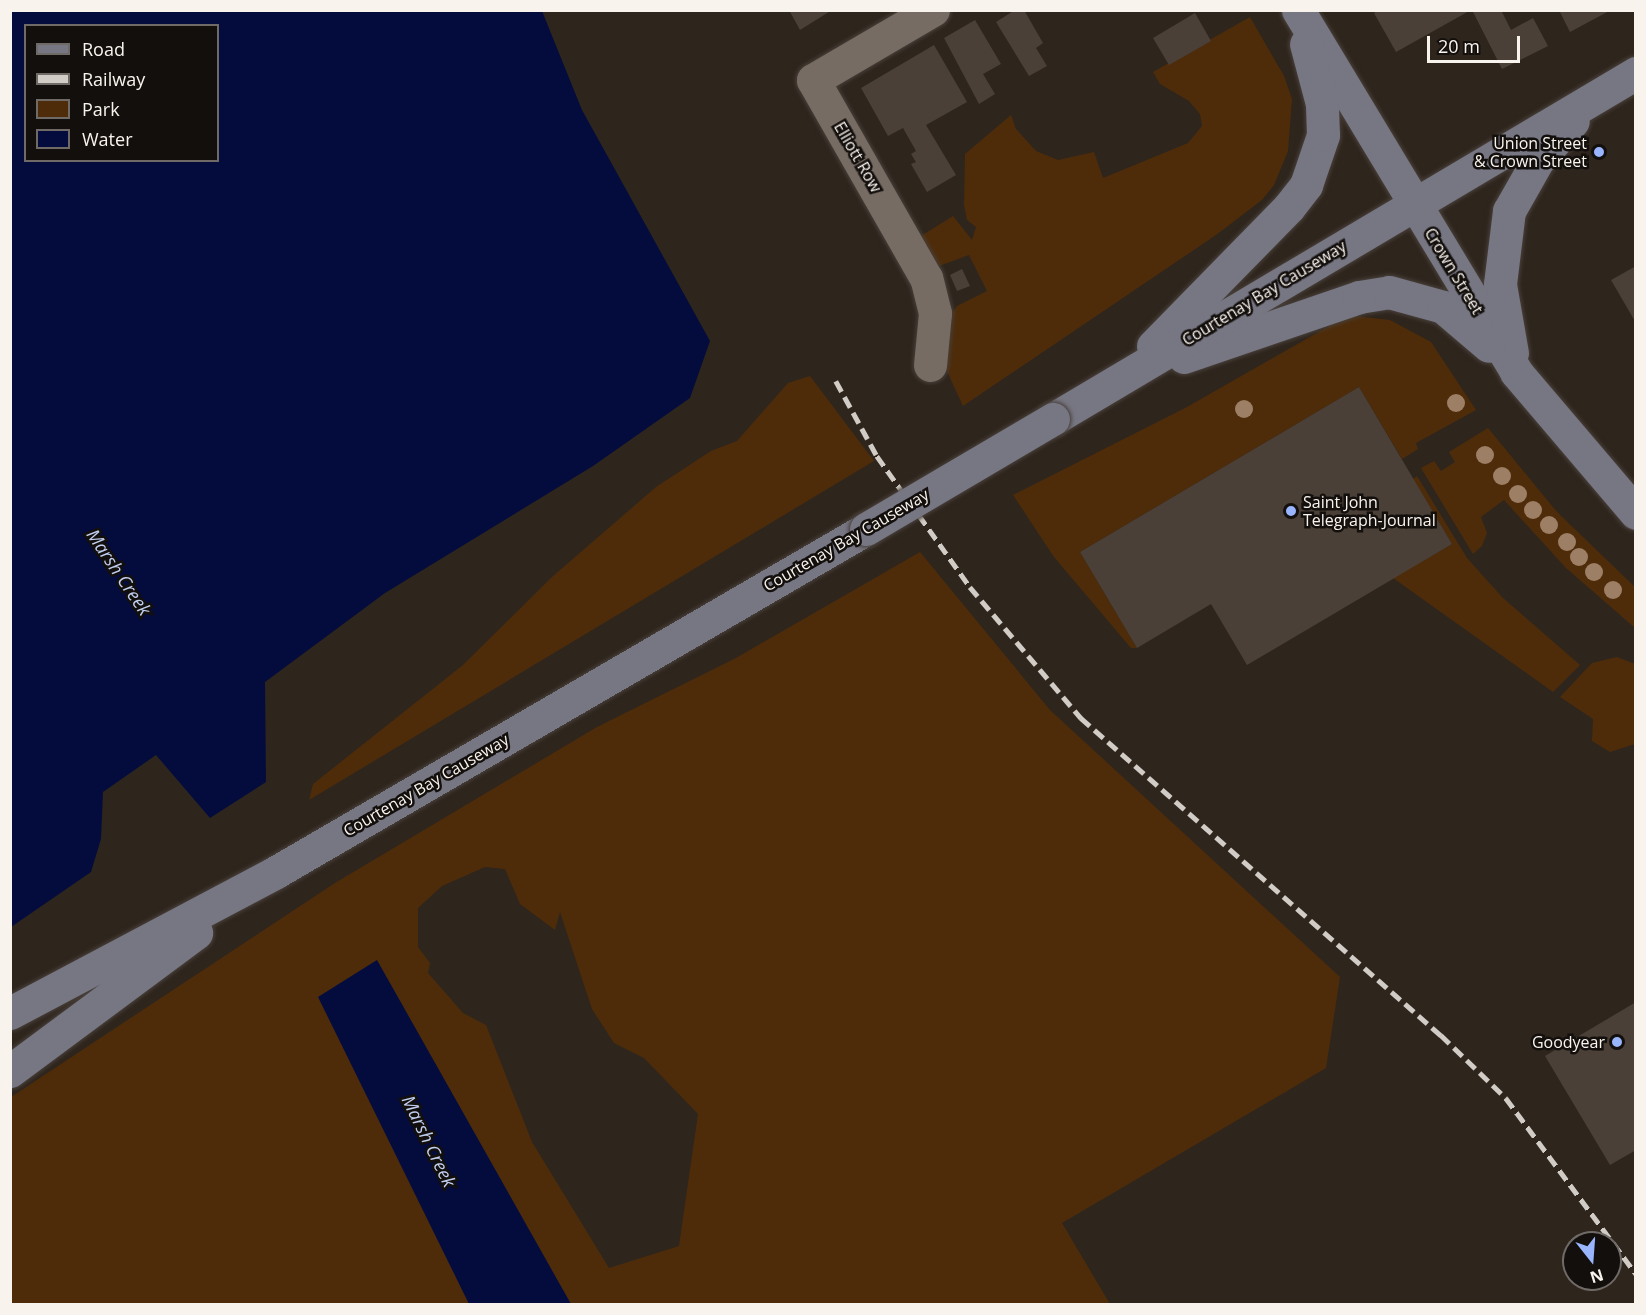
<!DOCTYPE html>
<html>
<head>
<meta charset="utf-8">
<style>
	body { margin:0 }
	#map { position:relative; width:1646px; height:1315px; overflow:hidden; background:#2e251d; font-family:"Open Sans",sans-serif }
	div>[style] { position:absolute }
	.green>* { inset:0; background:#4e2c0a }
	.water>* { inset:0; background:#040c3e }
	.building>* { inset:0; background:#4a4038 }
	.roads { filter:drop-shadow(0 0 2px #48403a) drop-shadow(0 0 2px #48403a) }
	.minor>* { height:33px; margin:-16.5px; padding:0 16.5px; transform-origin:16.5px; border-radius:16.5px; background:#776c63 }
	.secondary>* { height:33px; margin:-16.5px; padding:0 16.5px; transform-origin:16.5px; border-radius:16.5px; background:#777683 }
	.rail>* { height:4.5px; margin-top:-2.25px; transform-origin:0; background:repeating-linear-gradient(90deg,#d2ccc6 0 12px,transparent 0 18px) }
	.bridges { filter:drop-shadow(0 0 2px #48403a) drop-shadow(0 0 2px #48403a) }
	.secondary-bridge>* { height:33px; margin:-16.5px; padding:0 16.5px; transform-origin:16.5px; border-radius:16.5px; background:#777683 }
	.trees>* { width:18px; height:18px; margin:-9px; border-radius:50%; background:#9d7f66 }
	.dots>* { width:16px; height:16px; translate:-50% -50%; box-sizing:border-box; border:3px solid #130f0c; border-radius:50% }
	span { translate:-50% -50%; white-space:nowrap; text-align:center; line-height:1.15; -webkit-text-stroke:5px #130f0c; paint-order:stroke }
	.poi-label { font-size:16px; color:#f9f3ee }
	.right { translate:-100% -50%; text-align:right }
	.left { translate:0 -50%; text-align:left }
	.street-label { font-size:16px; color:#f9f3ee }
	.water-label { font-size:18px; color:#c1cff1; font-style:italic }
	.frame { position:absolute; inset:0; border:12px solid #f9f3ee; pointer-events:none }
	.legend { position:absolute; left:24px; top:24px; width:195px; height:138px; box-sizing:border-box; background:#130f0c; border:2px solid #6f6a66; margin:0; padding:8px 10px; list-style:none; font-size:18px; color:#f9f3ee }
	.legend li { display:flex; align-items:center; gap:12px; height:30px }
	.legend b { width:30px; border:2px solid #6f6a66 }
	.north { position:absolute; left:1562px; top:1231px; width:60px; height:60px; box-sizing:border-box; background:#130f0c; border:2px solid #6f6a66; border-radius:50%; rotate:163deg; font-size:16px; font-weight:700; line-height:24px; text-align:center; color:#f9f3ee }
	.north::after { content:''; display:block; margin:auto; width:21px; height:27px; background:#99b5fd; clip-path:polygon(50% 0,100% 100%,50% 72%,0 100%) }
	.scale { position:absolute; left:1427px; top:36px; width:93px; height:27px; box-sizing:border-box; border:3px solid #f9f3ee; border-top:0; padding-left:8px; font-size:18px; line-height:21px; white-space:nowrap; color:#f9f3ee; -webkit-text-stroke:4px #130f0c; paint-order:stroke }
</style>
</head>
<body>
<div id="map">
	<div class="green">
		<div style="clip-path:polygon(1250px 17px,1284px 76px,1292px 99px,1288px 151px,1274px 185px,1262px 200px,1216px 235px,963px 406px,945px 367px,951px 314px,957px 306px,987px 291px,969px 255px,939px 266px,921px 236px,953px 216px,972px 240px,976px 227px,967px 220px,964px 205px,965px 154px,1011px 115px,1016px 129px,1036px 151px,1058px 160px,1094px 152px,1103px 178px,1188px 143px,1202px 126px,1200px 114px,1189px 101px,1160px 84px,1153px 72px)"></div>
		<div style="clip-path:polygon(1355px 316px,1390px 320px,1431px 342px,1476px 410px,1416px 443px,1418px 449px,1402px 459px,1359px 387px,1080px 552px,1137px 648px,1131px 648px,1054px 557px,1013px 495px,1187px 407px,1336px 322px)"></div>
		<div style="clip-path:polygon(810px 376px,874px 461px,309px 800px,313px 784px,463px 665px,552px 577px,656px 487px,711px 451px,737px 441px,788px 383px)"></div>
		<div style="clip-path:polygon(1488px 428px,1557px 512px,1635px 587px,1635px 628px,1566px 568px,1504px 500px,1481px 517px,1487px 533px,1482px 546px,1473px 554px,1421px 468px,1434px 461px,1441px 471px,1455px 462px,1449px 452px)"></div>
		<div style="clip-path:polygon(1417px 476px,1467px 558px,1502px 597px,1580px 665px,1553px 692px,1393px 578px,1452px 544px,1413px 479px)"></div>
		<div style="clip-path:polygon(evenodd,920px 552px,1050px 710px,1340px 977px,1326px 1068px,1062px 1223px,1110px 1304px,11px 1304px,11px 1097px,335px 883px,597px 727px,736px 658px,920px 552px,485px 867px,505px 869px,520px 904px,555px 930px,560px 912px,592px 1009px,614px 1043px,644px 1058px,698px 1114px,679px 1246px,609px 1268px,532px 1142px,486px 1025px,463px 1013px,428px 973px,430px 963px,418px 947px,418px 908px,442px 886px,485px 867px)"></div>
		<div style="clip-path:polygon(1617px 657px,1635px 664px,1635px 744px,1610px 752px,1592px 741px,1593px 719px,1560px 697px,1592px 663px)"></div>
	</div>
	<div class="water">
		<div style="clip-path:polygon(evenodd,11px 10px,542px 11px,582px 110px,710px 341px,690px 398px,593px 466px,385px 593px,265px 682px,266px 782px,210px 818px,156px 755px,103px 792px,101px 839px,91px 872px,11px 927px,11px 10px,26px 26px,218px 26px,218px 160px,26px 160px,26px 26px)"></div>
		<div style="clip-path:polygon(377px 960px,571px 1304px,469px 1304px,318px 997px)"></div>
	</div>
	<div class="building">
		<div style="clip-path:polygon(789px 10px,832px 10px,800px 30px)"></div>
		<div style="clip-path:polygon(1024px 10px,1043px 43px,1036px 48px,1047px 66px,1029px 76px,996px 22px,1015px 10px)"></div>
		<div style="clip-path:polygon(1379px 10px,1471px 10px,1396px 52px,1374px 13px)"></div>
		<div style="clip-path:polygon(1472px 10px,1501px 10px,1511px 30px,1533px 18px,1548px 46px,1502px 69px)"></div>
		<div style="clip-path:polygon(1559px 10px,1611px 10px,1570px 32px)"></div>
		<div style="clip-path:polygon(1195px 13px,1211px 41px,1169px 65px,1153px 38px)"></div>
		<div style="clip-path:polygon(975px 20px,1001px 64px,983px 74px,995px 94px,979px 104px,944px 38px)"></div>
		<div style="clip-path:polygon(934px 45px,967px 102px,926px 125px,956px 175px,927px 192px,911px 164px,916px 162px,911px 154px,916px 151px,903px 128px,888px 136px,861px 88px)"></div>
		<div style="clip-path:polygon(1636px 266px,1636px 323px,1611px 280px)"></div>
		<div style="clip-path:polygon(962px 269px,970px 286px,957px 291px,950px 275px)"></div>
		<div style="clip-path:polygon(1359px 387px,1452px 544px,1247px 665px,1211px 604px,1137px 648px,1080px 552px)"></div>
		<div style="clip-path:polygon(1636px 1002px,1636px 1150px,1610px 1165px,1545px 1056px)"></div>
	</div>
	<div class="roads">
		<div class="minor">
			<div style="left:930px;top:365px;width:52px;rotate:-84.5deg"></div>
			<div style="left:935px;top:313px;width:36px;rotate:-104deg"></div>
			<div style="left:926px;top:278px;width:228px;rotate:-119.7deg"></div>
			<div style="left:813px;top:80px;width:139px;rotate:-30.3deg"></div>
		</div>
		<div class="secondary">
			<div style="left:1298px;top:10px;width:423px;rotate:58.9deg"></div>
			<div style="left:1516px;top:372px;width:185px;rotate:49.6deg"></div>
			<div style="left:1153px;top:346px;width:194px;rotate:-45.6deg"></div>
			<div style="left:1289px;top:207px;width:28px;rotate:-52deg"></div>
			<div style="left:1306px;top:185px;width:53px;rotate:-71.2deg"></div>
			<div style="left:1323px;top:135px;width:31px;rotate:-92deg"></div>
			<div style="left:1322px;top:104px;width:62px;rotate:-104.9deg"></div>
			<div style="left:1512px;top:353px;width:70px;rotate:-99.9deg"></div>
			<div style="left:1500px;top:284px;width:74px;rotate:-83deg"></div>
			<div style="left:1509px;top:211px;width:59px;rotate:-60.4deg"></div>
			<div style="left:1538px;top:160px;width:52px;rotate:-48.1deg"></div>
			<div style="left:1184px;top:357px;width:185px;rotate:-18.9deg"></div>
			<div style="left:1359px;top:297px;width:30px;rotate:-9deg"></div>
			<div style="left:1389px;top:292px;width:56px;rotate:15.5deg"></div>
			<div style="left:1443px;top:307px;width:60px;rotate:40.3deg"></div>
			<div style="left:1053px;top:419px;width:678px;rotate:-30.69deg"></div>
			<div style="left:10px;top:1013px;width:301px;rotate:-27.9deg"></div>
			<div style="left:276px;top:872px;width:682px;rotate:-30.17deg"></div>
			<div style="left:10px;top:1071px;width:232px;rotate:-36.6deg"></div>
		</div>
	</div>
	<div class="rail">
		<div style="left:836px;top:381px;width:85px;rotate:61.3deg"></div>
		<div style="left:877px;top:456px;width:161px;rotate:54.6deg"></div>
		<div style="left:970px;top:587px;width:172px;rotate:49.7deg"></div>
		<div style="left:1081px;top:718px;width:480px;rotate:41.4deg"></div>
		<div style="left:1441px;top:1035px;width:91px;rotate:44.1deg"></div>
		<div style="left:1506px;top:1098px;width:219px;rotate:53.5deg"></div>
	</div>
	<div class="bridges">
		<div class="secondary-bridge">
			<div style="left:866px;top:529px;width:217px;rotate:-30.5deg"></div>
		</div>
	</div>
	<div class="trees">
		<div style="left:1456px;top:403px"></div>
		<div style="left:1244px;top:409px"></div>
		<div style="left:1485px;top:455px"></div>
		<div style="left:1502px;top:476px"></div>
		<div style="left:1518px;top:494px"></div>
		<div style="left:1533px;top:510px"></div>
		<div style="left:1549px;top:525px"></div>
		<div style="left:1567px;top:542px"></div>
		<div style="left:1579px;top:557px"></div>
		<div style="left:1594px;top:572px"></div>
		<div style="left:1613px;top:590px"></div>
	</div>
	<div class="dots">
		<div style="left:1599px;top:152px;background:#99b5fd"></div>
		<div style="left:1291px;top:511px;background:#99b5fd"></div>
		<div style="left:1617px;top:1042px;background:#99b5fd"></div>
	</div>
	<div class="poi-label">
		<span class="right" style="left:1587px;top:152px">Union Street<br>&amp; Crown Street</span>
		<span class="left" style="left:1303px;top:511px">Saint John<br>Telegraph-Journal</span>
		<span class="right" style="left:1605px;top:1042px">Goodyear</span>
	</div>
	<div class="street-label">
		<span style="left:858px;top:157px;rotate:60deg">Elliott Row</span>
		<span style="left:1454px;top:271px;rotate:59deg">Crown Street</span>
		<span style="left:1264px;top:293px;rotate:-31deg">Courtenay Bay Causeway</span>
		<span style="left:846px;top:540px;rotate:-30deg">Courtenay Bay Causeway</span>
		<span style="left:426px;top:785px;rotate:-30deg">Courtenay Bay Causeway</span>
	</div>
	<div class="water-label">
		<span style="left:119px;top:572px;rotate:56deg">Marsh Creek</span>
		<span style="left:429px;top:1141px;rotate:64deg">Marsh Creek</span>
	</div>
	<div class="frame"></div>
	<ul class="legend">
	<li><b style="height:8px;background:#777683"></b>Road</li>
	<li><b style="height:8px;background:#d2ccc6"></b>Railway</li>
	<li><b style="height:16px;background:#4e2c0a"></b>Park</li>
	<li><b style="height:16px;background:#040c3e"></b>Water</li>
	</ul>
	<div class="north">N</div>
	<div class="scale">20 m</div>
</div>
</body>
</html>
